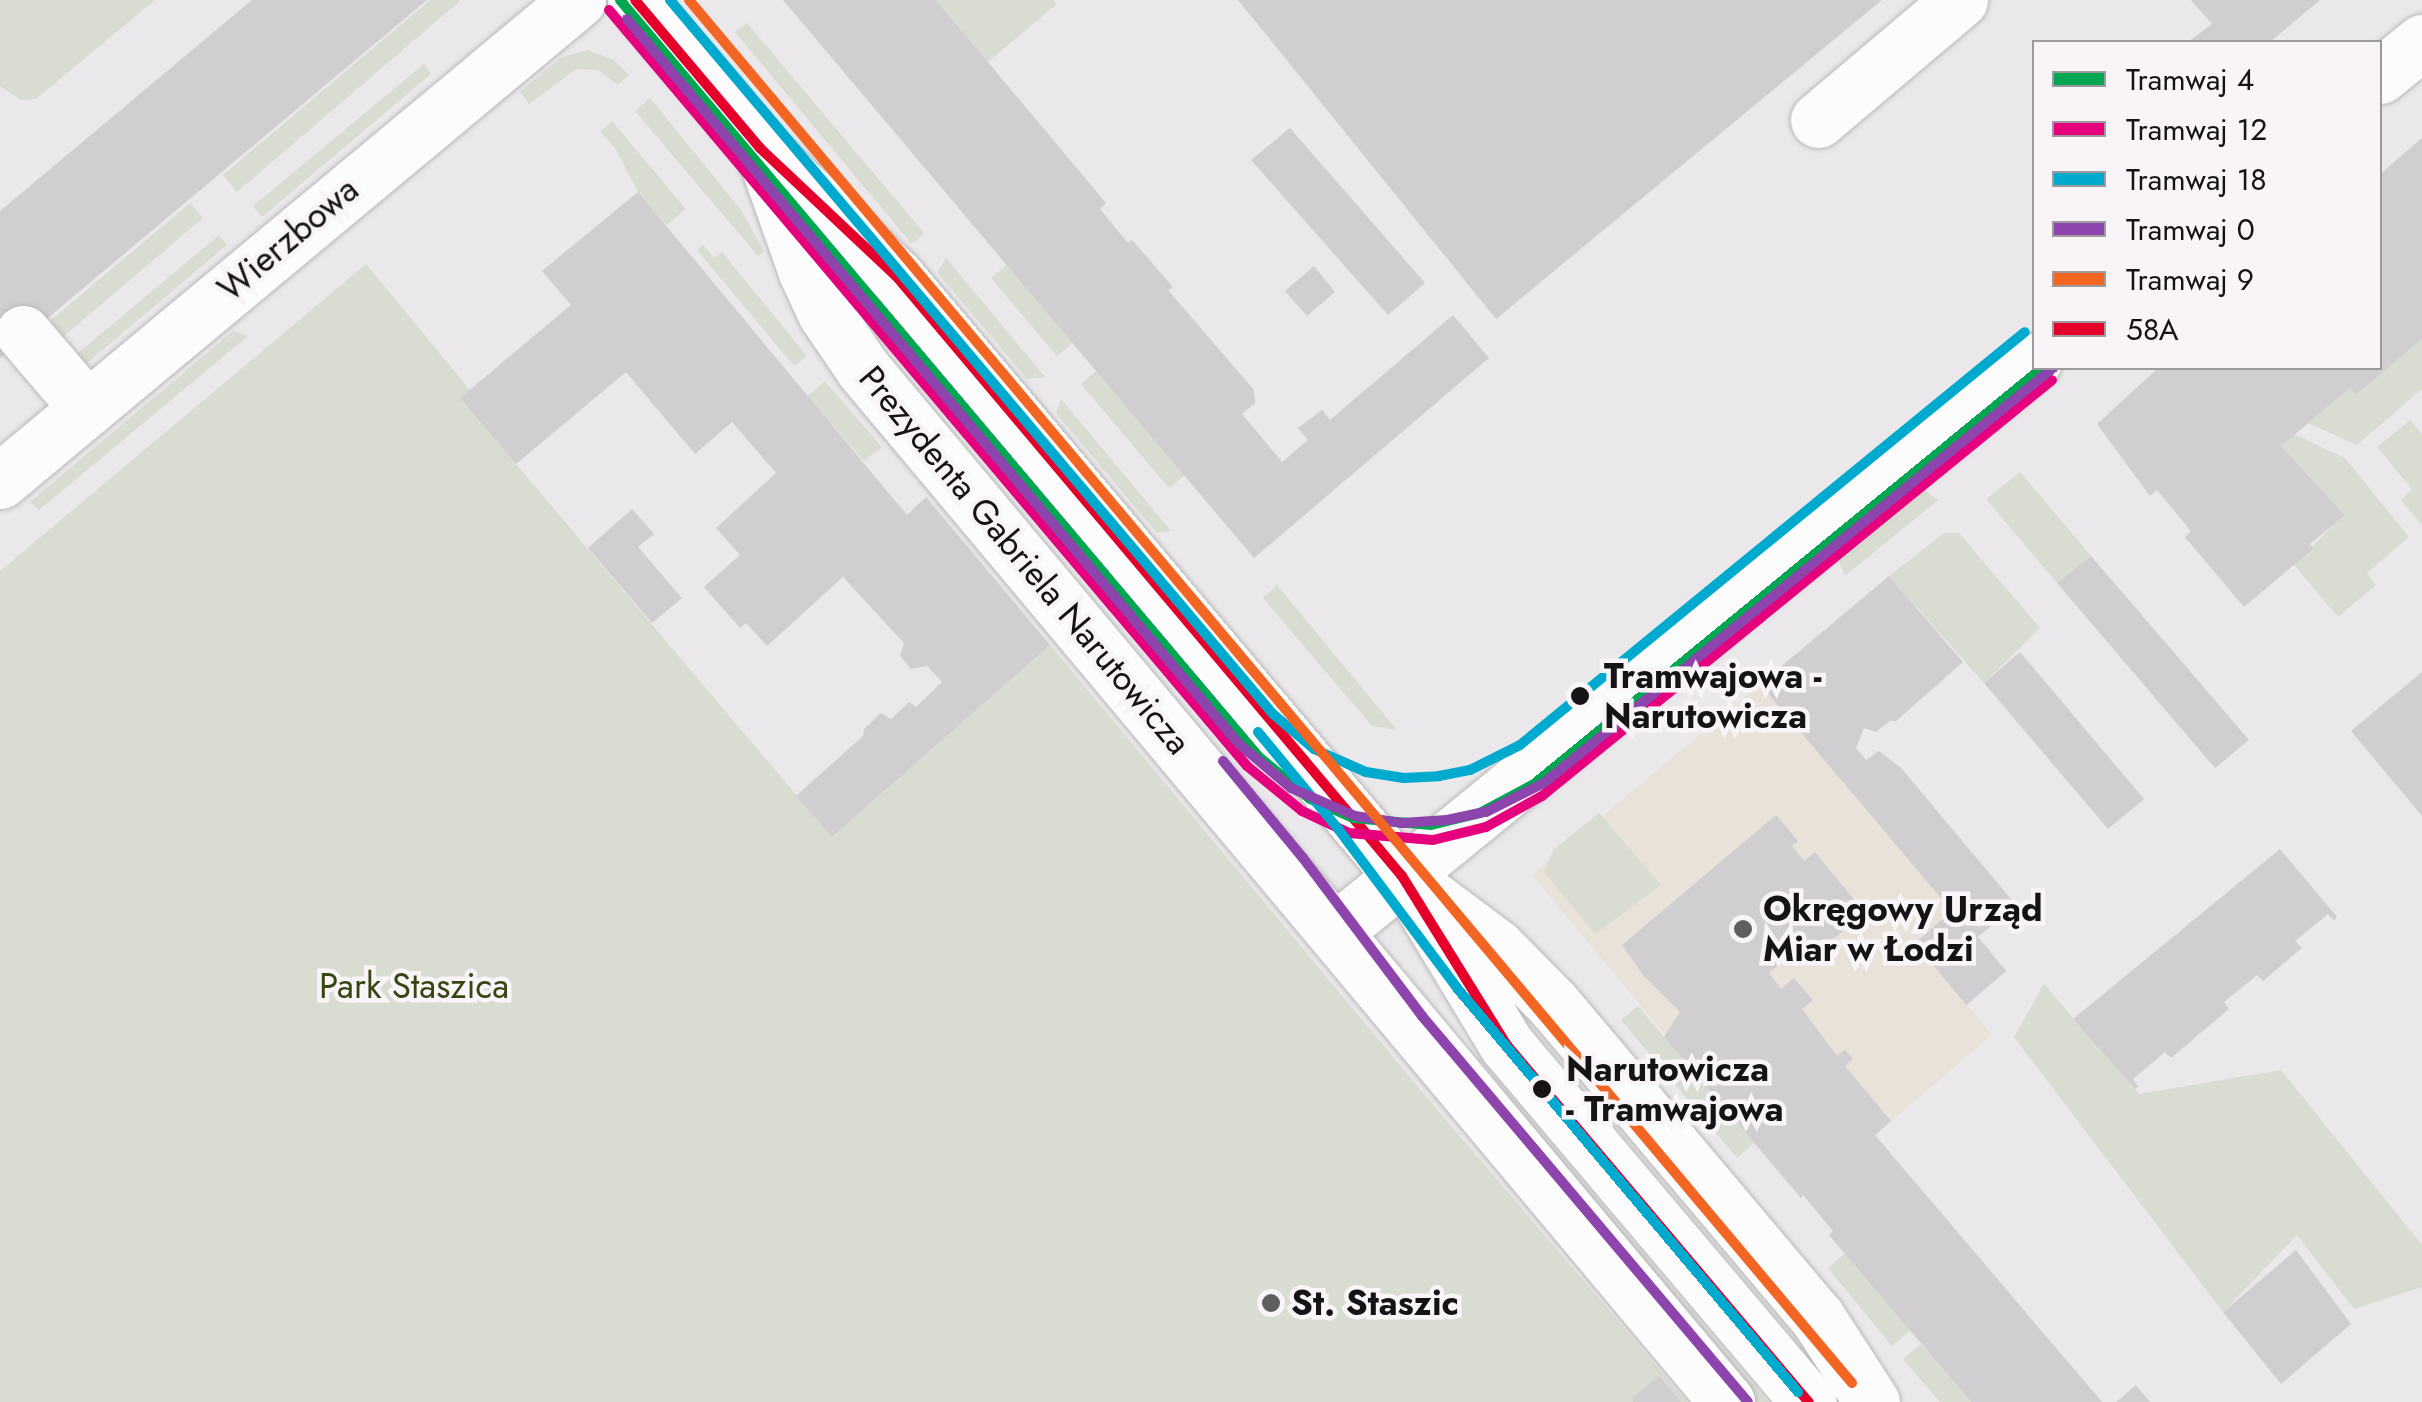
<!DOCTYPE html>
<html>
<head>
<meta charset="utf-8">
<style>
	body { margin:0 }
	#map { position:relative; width:2422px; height:1402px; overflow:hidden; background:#eae8ea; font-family:Jost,sans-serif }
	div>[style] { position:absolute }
	.commercial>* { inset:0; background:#e8e2d8 }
	.green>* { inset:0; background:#d9dcd1 }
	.building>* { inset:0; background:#d0ced0 }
	.roads { filter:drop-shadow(0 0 2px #bab8b9) drop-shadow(0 0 2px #bab8b9) }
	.minor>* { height:55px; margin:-27.5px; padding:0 27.5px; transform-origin:27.5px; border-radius:27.5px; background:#fcfcfc }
	.bus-1>* { height:10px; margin:-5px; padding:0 5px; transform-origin:5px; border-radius:5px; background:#e4002b }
	.tram-1>* { height:10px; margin:-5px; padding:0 5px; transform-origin:5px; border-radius:5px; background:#00a651 }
	.tram-2>* { height:10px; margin:-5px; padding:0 5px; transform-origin:5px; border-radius:5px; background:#e5007d }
	.tram-3>* { height:10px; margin:-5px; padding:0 5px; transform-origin:5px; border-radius:5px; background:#00a9ce }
	.tram-4>* { height:10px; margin:-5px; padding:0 5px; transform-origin:5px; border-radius:5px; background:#8e44ad }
	.tram-5>* { height:10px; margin:-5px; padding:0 5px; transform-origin:5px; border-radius:5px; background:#f26522 }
	.dots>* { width:28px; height:28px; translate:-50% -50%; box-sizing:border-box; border:5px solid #f8f4f8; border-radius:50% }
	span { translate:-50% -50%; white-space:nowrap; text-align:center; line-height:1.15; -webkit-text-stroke:9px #f8f4f8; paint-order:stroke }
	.street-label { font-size:35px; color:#151315 }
	.stop-label { font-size:35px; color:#151315; font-weight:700 }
	.left { translate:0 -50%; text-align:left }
	.poi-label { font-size:35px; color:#151315; font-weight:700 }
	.park-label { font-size:35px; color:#384411 }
	.legend { position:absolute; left:2032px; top:40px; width:350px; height:330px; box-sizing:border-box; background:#f8f4f8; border:2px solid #9d9a9d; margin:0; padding:12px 18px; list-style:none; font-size:30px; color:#151315 }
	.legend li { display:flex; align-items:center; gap:20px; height:50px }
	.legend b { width:50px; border:2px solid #9d9a9d }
</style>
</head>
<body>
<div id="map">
	<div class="commercial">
		<div style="clip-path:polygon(1760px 684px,2006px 971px,1967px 1005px,1992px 1035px,1801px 1198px,1532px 875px)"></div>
	</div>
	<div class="green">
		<div style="clip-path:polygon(0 0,155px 0,36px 99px,21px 100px,0 86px)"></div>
		<div style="clip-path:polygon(430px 0,461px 0,237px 192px,223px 175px)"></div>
		<div style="clip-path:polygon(936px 0,1053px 0,1057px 4px,988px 62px)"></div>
		<div style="clip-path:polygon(747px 23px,924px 233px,916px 241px,911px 243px,735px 32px)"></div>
		<div style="clip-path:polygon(587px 50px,614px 60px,629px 75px,618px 85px,598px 70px,576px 69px,529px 104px,520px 92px,560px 58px)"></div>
		<div style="clip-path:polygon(424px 64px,431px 74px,262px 217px,253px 206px)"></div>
		<div style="clip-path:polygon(650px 98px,741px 210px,764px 251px,758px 256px,635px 111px)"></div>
		<div style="clip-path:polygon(612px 121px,686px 209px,666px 225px,638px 192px,615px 148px,600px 131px)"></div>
		<div style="clip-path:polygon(190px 203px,203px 218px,57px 342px,44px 326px)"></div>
		<div style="clip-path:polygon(219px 235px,227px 245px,81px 368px,72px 358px)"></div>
		<div style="clip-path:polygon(703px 245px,714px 258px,722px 252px,807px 356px,794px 366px,697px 250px)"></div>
		<div style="clip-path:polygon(946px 258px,1045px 377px,1027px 379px,937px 272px)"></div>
		<div style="clip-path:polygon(366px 264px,470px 390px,460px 398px,832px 837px,1050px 645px,1423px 1093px,1687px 1402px,0 1402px,0 571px)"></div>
		<div style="clip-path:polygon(1007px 265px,1073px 343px,1057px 356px,991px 278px)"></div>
		<div style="clip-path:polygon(233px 331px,248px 336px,39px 510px,30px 502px)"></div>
		<div style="clip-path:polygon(2422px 339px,2422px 389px,2357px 445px,2308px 423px,2350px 388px,2355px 394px)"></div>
		<div style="clip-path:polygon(1097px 370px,1185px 475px,1169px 488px,1081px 384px)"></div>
		<div style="clip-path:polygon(825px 381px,882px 447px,864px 461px,807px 396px)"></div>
		<div style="clip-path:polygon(1061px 399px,1171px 531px,1157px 533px,1056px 413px)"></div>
		<div style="clip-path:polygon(2410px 420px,2422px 434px,2422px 525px,2401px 500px,2412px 489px,2377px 447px)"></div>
		<div style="clip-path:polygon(2294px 434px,2345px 458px,2409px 537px,2367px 573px,2376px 585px,2338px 617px,2294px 565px,2344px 514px,2281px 446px)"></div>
		<div style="clip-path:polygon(2020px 472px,2091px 556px,2057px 583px,1986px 499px)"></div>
		<div style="clip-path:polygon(1925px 491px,1938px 500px,1845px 576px,1839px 561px)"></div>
		<div style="clip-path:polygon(1944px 533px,1959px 533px,2040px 628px,1984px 683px,1889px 576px)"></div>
		<div style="clip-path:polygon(1277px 585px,1397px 730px,1372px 726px,1263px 598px)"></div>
		<div style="clip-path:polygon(1599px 813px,1661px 885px,1595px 934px,1544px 872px,1554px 849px)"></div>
		<div style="clip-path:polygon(2044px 984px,2139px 1094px,2281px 1070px,2422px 1245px,2422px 1287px,2354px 1309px,2297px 1235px,2223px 1312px,2014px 1037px)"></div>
		<div style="clip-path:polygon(1638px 1006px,1754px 1143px,1737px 1158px,1621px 1020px)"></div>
		<div style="clip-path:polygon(1499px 1084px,1768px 1402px,1750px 1402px,1487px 1095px)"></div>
		<div style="clip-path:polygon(1845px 1253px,1911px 1330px,1892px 1346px,1828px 1268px)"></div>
		<div style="clip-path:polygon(1921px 1344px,1971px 1402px,1940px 1402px,1903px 1359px)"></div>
	</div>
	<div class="building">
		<div style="clip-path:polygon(252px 0,427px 0,0 358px,0 211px)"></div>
		<div style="clip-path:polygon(783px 0,936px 0,1106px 203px,1100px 209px,1128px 243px,1132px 240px,1173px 287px,1168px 290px,1254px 390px,1255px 403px,1242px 414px,1282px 462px,1308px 440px,1298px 428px,1322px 410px,1330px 420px,1453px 315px,1489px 358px,1254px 558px)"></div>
		<div style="clip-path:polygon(1238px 0,1882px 0,1496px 319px)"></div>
		<div style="clip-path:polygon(2191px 0,2320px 0,2270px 42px,2188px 42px,2212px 24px)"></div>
		<div style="clip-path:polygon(1290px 128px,1425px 283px,1388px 315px,1251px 160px)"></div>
		<div style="clip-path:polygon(2422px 138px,2422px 339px,2355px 395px,2350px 388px,2281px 446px,2345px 515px,2310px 544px,2313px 549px,2244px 607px,2185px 537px,2191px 531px,2157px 490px,2150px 496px,2097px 424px,2158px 368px,2380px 368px,2380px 174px)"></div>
		<div style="clip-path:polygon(638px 192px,907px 515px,926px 497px,1050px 645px,832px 837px,796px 796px,863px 736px,864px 729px,881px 713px,891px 719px,909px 702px,916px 707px,942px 682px,927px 666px,911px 669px,900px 656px,904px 643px,843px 577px,767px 646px,746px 623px,740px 628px,704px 587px,740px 555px,716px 528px,776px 473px,732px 422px,695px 454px,626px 372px,516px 464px,460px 398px,571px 305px,542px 271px)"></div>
		<div style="clip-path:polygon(1314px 266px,1335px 292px,1307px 316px,1285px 291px)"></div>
		<div style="clip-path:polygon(632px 509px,654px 534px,638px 547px,682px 598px,652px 623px,588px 548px)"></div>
		<div style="clip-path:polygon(2091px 556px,2249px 740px,2215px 768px,2057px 583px)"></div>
		<div style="clip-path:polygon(1889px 576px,1963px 662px,1896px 721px,1890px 721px,1876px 732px,1864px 728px,1856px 748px,1866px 760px,1879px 751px,1901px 768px,2016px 905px,1978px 937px,2006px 971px,1966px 1005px,1915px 943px,1952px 911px,1760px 684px)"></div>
		<div style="clip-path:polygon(2020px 652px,2144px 799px,2108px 829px,1984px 683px)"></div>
		<div style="clip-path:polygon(2422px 672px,2422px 816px,2351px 731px)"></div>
		<div style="clip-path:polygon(1776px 815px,1798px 841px,1792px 846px,1804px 861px,1815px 852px,1865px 913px,1803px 964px,1793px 953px,1769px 973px,1781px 989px,1794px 978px,1813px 1000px,1802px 1009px,1837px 1056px,1845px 1050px,1853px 1059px,1845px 1066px,1891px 1121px,1875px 1135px,2102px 1402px,1971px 1402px,1829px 1235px,1833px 1231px,1803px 1195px,1801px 1198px,1664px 1037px,1680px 1012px,1643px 975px,1622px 945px)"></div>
		<div style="clip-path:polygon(2280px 849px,2337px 917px,2334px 920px,2328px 914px,2295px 941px,2302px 948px,2263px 981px,2257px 975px,2224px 1002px,2229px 1009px,2171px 1058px,2165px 1052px,2133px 1079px,2138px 1086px,2135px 1089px,2073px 1019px)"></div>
		<div style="clip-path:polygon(2296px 1250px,2351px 1324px,2281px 1384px,2223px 1312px)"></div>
		<div style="clip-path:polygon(1659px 1376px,1681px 1402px,1633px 1402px,1631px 1399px)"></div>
		<div style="clip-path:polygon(2136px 1385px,2150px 1402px,2116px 1402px)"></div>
	</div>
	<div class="roads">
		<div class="minor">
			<div style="left:635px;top:0;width:194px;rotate:49.8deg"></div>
			<div style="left:760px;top:148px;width:188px;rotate:43.3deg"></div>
			<div style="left:897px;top:277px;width:783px;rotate:49.87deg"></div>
			<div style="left:1402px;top:876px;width:119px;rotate:36.8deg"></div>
			<div style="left:1497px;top:947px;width:81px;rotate:45.5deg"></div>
			<div style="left:1554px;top:1005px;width:408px;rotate:49.9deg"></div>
			<div style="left:1817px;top:1317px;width:101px;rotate:57.1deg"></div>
			<div style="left:2380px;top:76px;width:54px;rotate:-39deg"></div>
			<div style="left:1818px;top:120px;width:186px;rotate:-40.2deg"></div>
			<div style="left:766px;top:159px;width:120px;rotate:70.5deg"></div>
			<div style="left:806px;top:272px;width:45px;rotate:65.1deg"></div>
			<div style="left:825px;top:313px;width:68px;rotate:55.8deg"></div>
			<div style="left:863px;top:369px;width:1347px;rotate:50.09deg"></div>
			<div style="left:23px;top:333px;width:99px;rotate:49.5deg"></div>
			<div style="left:0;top:481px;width:752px;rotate:-39.77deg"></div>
			<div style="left:1421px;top:903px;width:165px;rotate:58.9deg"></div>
			<div style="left:1506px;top:1044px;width:469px;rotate:49.8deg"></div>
			<div style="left:1335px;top:931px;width:902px;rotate:-39.2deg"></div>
		</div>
	</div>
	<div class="bus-1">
		<div style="left:635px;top:0;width:194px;rotate:49.8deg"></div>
		<div style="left:760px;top:148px;width:188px;rotate:43.3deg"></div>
		<div style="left:897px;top:277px;width:783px;rotate:49.87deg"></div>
		<div style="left:1402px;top:876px;width:198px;rotate:58.2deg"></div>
		<div style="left:1506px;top:1044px;width:469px;rotate:49.8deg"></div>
	</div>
	<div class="tram-1">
		<div style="left:620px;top:0;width:989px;rotate:49.84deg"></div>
		<div style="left:1258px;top:756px;width:67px;rotate:39.6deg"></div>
		<div style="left:1310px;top:799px;width:47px;rotate:23.8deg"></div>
		<div style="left:1353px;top:818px;width:78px;rotate:5.1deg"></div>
		<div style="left:1431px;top:825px;width:50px;rotate:-13.8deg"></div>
		<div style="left:1480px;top:813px;width:61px;rotate:-28.2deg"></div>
		<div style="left:1534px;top:784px;width:657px;rotate:-39.31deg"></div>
	</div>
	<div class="tram-2">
		<div style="left:609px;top:10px;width:989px;rotate:49.84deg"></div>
		<div style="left:1247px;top:766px;width:71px;rotate:39.3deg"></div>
		<div style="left:1302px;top:811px;width:52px;rotate:25.1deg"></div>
		<div style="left:1349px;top:833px;width:84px;rotate:4.8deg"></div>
		<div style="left:1433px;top:840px;width:55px;rotate:-13.8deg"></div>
		<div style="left:1486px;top:827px;width:64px;rotate:-29deg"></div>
		<div style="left:1542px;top:796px;width:658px;rotate:-39.2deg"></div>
	</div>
	<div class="tram-3">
		<div style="left:670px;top:0;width:935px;rotate:49.82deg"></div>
		<div style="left:1273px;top:714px;width:54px;rotate:40.5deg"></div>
		<div style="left:1314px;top:749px;width:57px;rotate:23.9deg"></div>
		<div style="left:1366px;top:772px;width:38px;rotate:9deg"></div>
		<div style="left:1404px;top:778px;width:35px;rotate:-3deg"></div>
		<div style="left:1439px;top:776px;width:32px;rotate:-11deg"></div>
		<div style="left:1470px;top:770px;width:56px;rotate:-26.6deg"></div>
		<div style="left:1520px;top:745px;width:652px;rotate:-39.28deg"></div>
		<div style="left:1258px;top:732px;width:127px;rotate:50.4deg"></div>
		<div style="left:1339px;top:830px;width:197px;rotate:53.2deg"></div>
		<div style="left:1457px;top:988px;width:529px;rotate:49.83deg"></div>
	</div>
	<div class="tram-4">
		<div style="left:627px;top:19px;width:949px;rotate:49.83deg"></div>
		<div style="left:1239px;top:744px;width:68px;rotate:40.2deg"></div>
		<div style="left:1291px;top:788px;width:70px;rotate:23.6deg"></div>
		<div style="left:1355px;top:816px;width:48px;rotate:8.5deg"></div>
		<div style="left:1402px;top:823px;width:45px;rotate:-3.8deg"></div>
		<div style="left:1447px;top:820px;width:40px;rotate:-12deg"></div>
		<div style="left:1486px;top:812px;width:65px;rotate:-26.6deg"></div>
		<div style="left:1544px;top:783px;width:657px;rotate:-39.19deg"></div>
		<div style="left:1223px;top:761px;width:126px;rotate:50.5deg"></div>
		<div style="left:1303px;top:858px;width:198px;rotate:53deg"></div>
		<div style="left:1422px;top:1016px;width:505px;rotate:49.82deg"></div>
	</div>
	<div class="tram-5">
		<div style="left:689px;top:0;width:1807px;rotate:49.94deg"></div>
	</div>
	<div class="dots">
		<div style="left:1580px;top:696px;background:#151315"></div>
		<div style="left:1743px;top:929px;background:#605e60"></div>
		<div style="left:1542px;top:1089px;background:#151315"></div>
		<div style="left:1271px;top:1303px;background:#605e60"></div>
	</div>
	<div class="street-label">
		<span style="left:288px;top:239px;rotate:-40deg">Wierzbowa</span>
		<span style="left:1025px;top:560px;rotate:50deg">Prezydenta Gabriela Narutowicza</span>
	</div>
	<div class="stop-label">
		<span class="left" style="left:1604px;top:696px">Tramwajowa -<br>Narutowicza</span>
		<span class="left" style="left:1566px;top:1089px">Narutowicza<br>- Tramwajowa</span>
	</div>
	<div class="poi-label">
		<span class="left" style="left:1763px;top:929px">Okręgowy Urząd<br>Miar w Łodzi</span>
		<span class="left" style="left:1291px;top:1303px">St. Staszic</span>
	</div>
	<div class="park-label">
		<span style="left:414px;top:986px">Park Staszica</span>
	</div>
	<ul class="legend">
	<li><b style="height:12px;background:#00a651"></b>Tramwaj 4</li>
	<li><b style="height:12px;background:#e5007d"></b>Tramwaj 12</li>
	<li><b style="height:12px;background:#00a9ce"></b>Tramwaj 18</li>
	<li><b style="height:12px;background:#8e44ad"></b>Tramwaj 0</li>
	<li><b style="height:12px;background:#f26522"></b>Tramwaj 9</li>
	<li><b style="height:12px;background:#e4002b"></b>58A</li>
	</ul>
</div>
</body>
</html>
